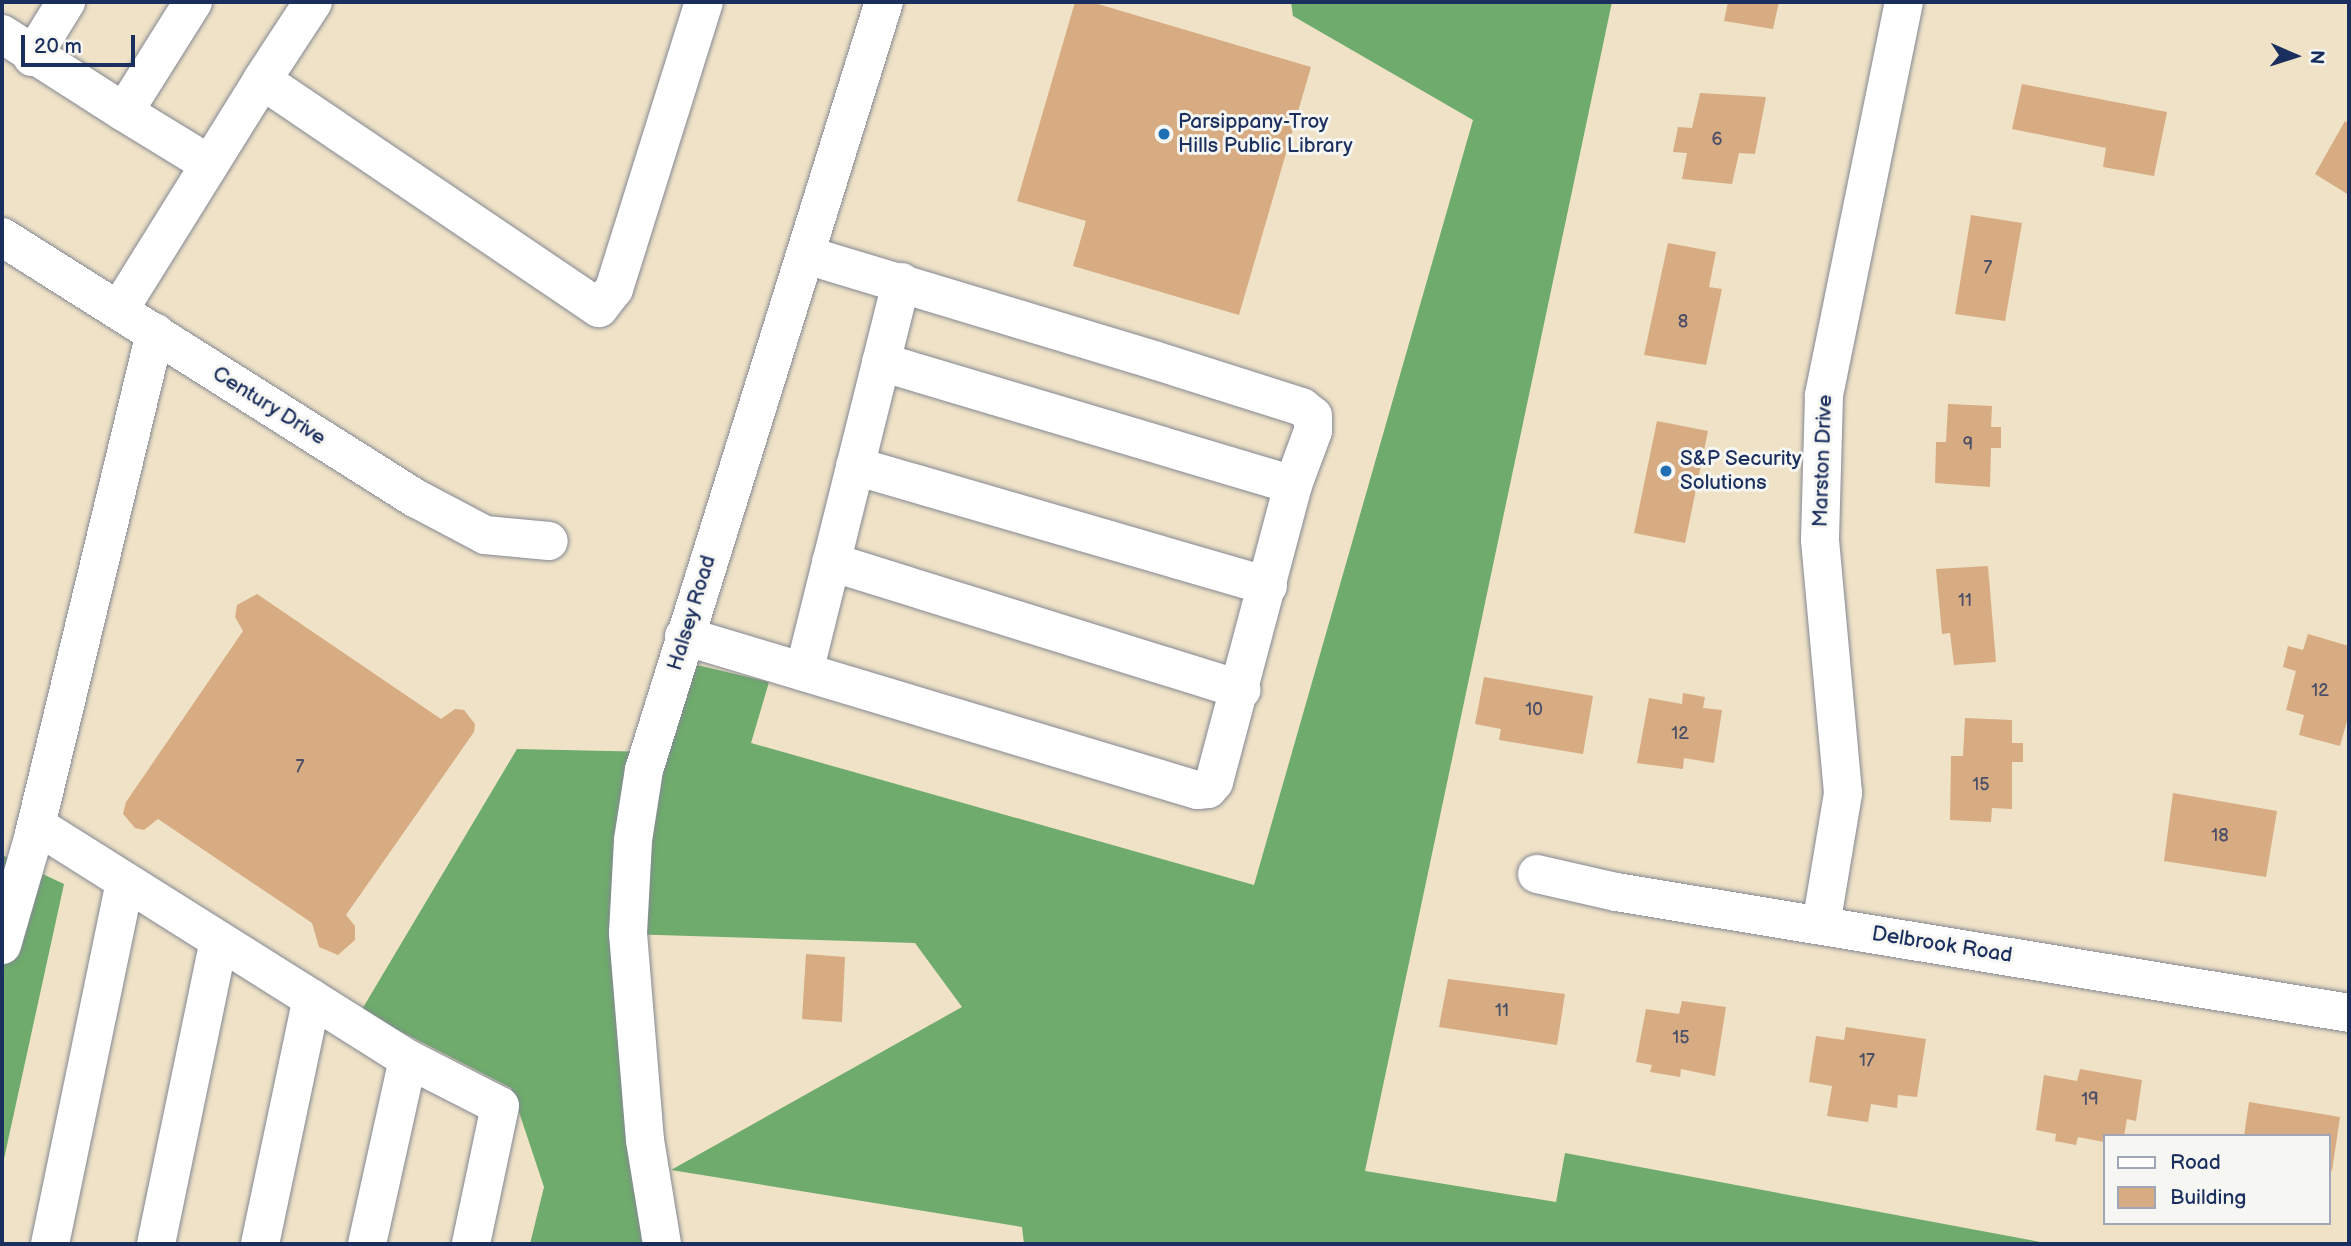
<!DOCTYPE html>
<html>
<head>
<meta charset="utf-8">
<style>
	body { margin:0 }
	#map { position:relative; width:2351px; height:1246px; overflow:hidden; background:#efe2c7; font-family:"Balsamiq Sans",sans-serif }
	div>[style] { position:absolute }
	.forest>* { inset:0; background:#6eab6c }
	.building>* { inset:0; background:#d7ac82 }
	.roads { filter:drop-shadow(0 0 2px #858892) drop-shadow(0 0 2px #858892) }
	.minor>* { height:38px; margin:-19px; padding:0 19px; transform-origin:19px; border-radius:19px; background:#fff }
	.dots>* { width:19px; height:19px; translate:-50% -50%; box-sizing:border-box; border:4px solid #f6f6f2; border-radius:50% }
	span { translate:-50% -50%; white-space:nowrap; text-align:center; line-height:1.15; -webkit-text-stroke:6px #f6f6f2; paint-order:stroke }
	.number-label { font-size:18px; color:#4a4e67 }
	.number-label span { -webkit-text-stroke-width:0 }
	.poi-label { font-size:21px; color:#1b2f5e }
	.left { translate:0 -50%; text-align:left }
	.street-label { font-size:21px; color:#1b2f5e }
	.frame { position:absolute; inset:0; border:4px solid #1b2f5e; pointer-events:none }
	.legend { position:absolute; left:2103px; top:1134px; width:228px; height:91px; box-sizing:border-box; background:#f6f6f2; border:2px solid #9ea6b7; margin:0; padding:9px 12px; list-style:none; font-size:21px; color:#1b2f5e }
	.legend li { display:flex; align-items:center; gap:14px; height:35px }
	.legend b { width:35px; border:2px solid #9ea6b7 }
	.north { position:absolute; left:2260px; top:21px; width:70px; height:70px; -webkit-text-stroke:5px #f6f6f2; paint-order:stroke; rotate:93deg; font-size:19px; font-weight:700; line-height:28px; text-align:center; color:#1b2f5e }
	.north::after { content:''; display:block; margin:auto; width:24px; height:32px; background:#1b2f5e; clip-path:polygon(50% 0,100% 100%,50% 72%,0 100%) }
	.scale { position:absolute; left:21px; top:35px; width:114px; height:32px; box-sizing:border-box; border:4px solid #1b2f5e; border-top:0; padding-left:9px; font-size:21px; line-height:24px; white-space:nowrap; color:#1b2f5e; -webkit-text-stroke:5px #f6f6f2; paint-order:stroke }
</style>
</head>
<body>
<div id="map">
	<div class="forest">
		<div style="clip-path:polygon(1291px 2px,1612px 2px,1365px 1171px,1556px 1202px,1565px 1153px,2051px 1244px,1024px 1244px,1022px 1227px,671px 1170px,962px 1007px,915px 943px,626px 934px,666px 1244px,530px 1244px,544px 1187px,511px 1088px,361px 1011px,517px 749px,654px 752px,680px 661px,769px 682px,751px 743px,1254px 885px,1473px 120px,1293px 16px)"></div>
		<div style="clip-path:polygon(2px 855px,64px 884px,2px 1168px)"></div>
	</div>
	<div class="building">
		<div style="clip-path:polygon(1075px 2px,1091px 2px,1311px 67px,1239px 315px,1073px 266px,1086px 221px,1017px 201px)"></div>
		<div style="clip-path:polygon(1728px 2px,1779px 2px,1773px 29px,1724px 21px)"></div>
		<div style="clip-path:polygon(2022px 84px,2167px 112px,2154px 176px,2103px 167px,2106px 148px,2012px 129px)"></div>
		<div style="clip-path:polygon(1700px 93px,1766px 97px,1755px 154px,1739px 153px,1732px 184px,1682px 179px,1687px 153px,1673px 152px,1678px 127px,1692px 128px)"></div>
		<div style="clip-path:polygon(2345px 121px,2349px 124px,2349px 195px,2315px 174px)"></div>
		<div style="clip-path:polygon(1971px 215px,2022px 223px,2005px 321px,1955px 314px)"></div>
		<div style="clip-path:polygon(1668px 243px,1716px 252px,1709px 287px,1722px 289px,1706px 365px,1644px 355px)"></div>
		<div style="clip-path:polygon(1948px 404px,1992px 406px,1991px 427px,2001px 427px,2001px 448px,1991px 448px,1990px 487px,1935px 483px,1936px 442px,1946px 442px)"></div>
		<div style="clip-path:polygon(1657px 421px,1708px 431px,1685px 543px,1634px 533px)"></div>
		<div style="clip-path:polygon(1988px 566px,1996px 662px,1954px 665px,1950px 633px,1942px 634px,1936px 569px)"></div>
		<div style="clip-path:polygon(257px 594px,441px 719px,455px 709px,464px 710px,475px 724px,474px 732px,346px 915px,355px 926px,355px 940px,338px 955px,319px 947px,312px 923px,158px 819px,144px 830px,135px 828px,123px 814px,126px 802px,243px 631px,235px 617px,237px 605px)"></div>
		<div style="clip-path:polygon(2308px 634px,2349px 646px,2349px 714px,2340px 746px,2299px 735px,2304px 715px,2286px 710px,2296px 671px,2283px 667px,2288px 646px,2303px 650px)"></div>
		<div style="clip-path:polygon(1484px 677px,1593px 696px,1583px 754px,1499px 740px,1501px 729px,1475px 724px)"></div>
		<div style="clip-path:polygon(1683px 693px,1705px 697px,1703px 708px,1722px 710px,1714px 763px,1684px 758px,1683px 769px,1637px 763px,1649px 698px,1682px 704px)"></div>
		<div style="clip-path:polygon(1965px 718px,2012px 720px,2012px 743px,2023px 743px,2023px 762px,2012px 762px,2012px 809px,1992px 808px,1991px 822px,1950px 820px,1951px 756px,1963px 756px)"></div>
		<div style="clip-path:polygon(2173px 793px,2277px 811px,2266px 877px,2164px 861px)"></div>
		<div style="clip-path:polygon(806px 954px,845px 957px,842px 1022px,802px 1019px)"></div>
		<div style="clip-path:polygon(1448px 979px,1565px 994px,1557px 1045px,1439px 1027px)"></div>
		<div style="clip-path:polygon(1682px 1001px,1726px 1007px,1715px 1076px,1681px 1069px,1680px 1077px,1650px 1072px,1652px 1065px,1636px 1062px,1646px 1009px,1679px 1014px)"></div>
		<div style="clip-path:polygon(1846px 1027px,1926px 1039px,1917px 1097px,1898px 1095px,1897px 1108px,1871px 1104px,1868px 1122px,1827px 1116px,1832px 1086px,1809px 1082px,1816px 1036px,1844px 1040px)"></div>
		<div style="clip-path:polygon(2080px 1069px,2142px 1080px,2136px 1121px,2127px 1119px,2124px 1136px,2104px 1136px,2104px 1142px,2078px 1137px,2076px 1145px,2055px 1141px,2056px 1134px,2036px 1130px,2044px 1075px,2077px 1081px)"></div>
		<div style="clip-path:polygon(2249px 1102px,2340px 1117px,2332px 1171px,2328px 1170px,2328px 1136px,2244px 1136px)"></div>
	</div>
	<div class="roads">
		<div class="minor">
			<div style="left:2px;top:34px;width:145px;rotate:32.6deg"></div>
			<div style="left:124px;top:112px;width:130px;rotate:-57.9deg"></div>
			<div style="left:32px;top:57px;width:65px;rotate:-58.3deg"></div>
			<div style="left:262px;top:80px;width:93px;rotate:-56.8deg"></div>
			<div style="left:124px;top:112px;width:100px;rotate:31.5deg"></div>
			<div style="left:2px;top:237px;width:491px;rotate:32.3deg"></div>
			<div style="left:417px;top:499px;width:77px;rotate:27.9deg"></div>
			<div style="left:485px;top:535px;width:64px;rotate:5.4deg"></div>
			<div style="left:119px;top:310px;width:271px;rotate:-58.1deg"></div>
			<div style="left:262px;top:80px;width:407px;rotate:34.1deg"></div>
			<div style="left:599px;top:308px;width:24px;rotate:-52deg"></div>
			<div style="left:614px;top:289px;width:301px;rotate:-72.6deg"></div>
			<div style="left:881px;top:362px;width:430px;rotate:16.6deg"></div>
			<div style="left:855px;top:466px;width:430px;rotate:16.2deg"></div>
			<div style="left:831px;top:562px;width:430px;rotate:17.3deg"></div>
			<div style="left:684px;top:636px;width:536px;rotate:16.71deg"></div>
			<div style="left:1197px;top:790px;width:11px;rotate:-5deg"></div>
			<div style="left:1208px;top:789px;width:9px;rotate:-49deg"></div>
			<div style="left:1214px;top:782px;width:307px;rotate:-75.1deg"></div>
			<div style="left:1293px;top:485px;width:58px;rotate:-69.7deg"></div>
			<div style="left:1313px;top:431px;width:15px;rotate:-90deg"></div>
			<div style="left:1313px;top:416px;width:14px;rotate:-141deg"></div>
			<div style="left:1302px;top:407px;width:155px;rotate:-162.4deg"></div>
			<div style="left:1154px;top:360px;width:363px;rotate:-163.2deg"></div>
			<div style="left:804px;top:672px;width:402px;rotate:-76deg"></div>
			<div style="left:36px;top:825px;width:439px;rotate:32.2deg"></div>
			<div style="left:408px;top:1059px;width:103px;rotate:27.1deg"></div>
			<div style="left:500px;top:1106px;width:141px;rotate:101.9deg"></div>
			<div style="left:1537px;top:874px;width:81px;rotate:12.8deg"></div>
			<div style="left:1616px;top:892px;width:743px;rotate:9.37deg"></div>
			<div style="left:1821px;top:925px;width:134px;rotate:-80.5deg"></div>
			<div style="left:1843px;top:793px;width:255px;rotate:-95.2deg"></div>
			<div style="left:1820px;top:539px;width:144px;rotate:-88.4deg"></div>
			<div style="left:1824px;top:395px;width:401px;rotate:-78.5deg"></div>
			<div style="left:2px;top:945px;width:111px;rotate:-73.8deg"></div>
			<div style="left:33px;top:838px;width:520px;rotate:-76.42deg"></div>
			<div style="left:50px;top:1244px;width:370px;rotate:-78.3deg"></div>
			<div style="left:156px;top:1244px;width:310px;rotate:-78.3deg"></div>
			<div style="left:260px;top:1244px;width:251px;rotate:-78.1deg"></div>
			<div style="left:367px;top:1244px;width:189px;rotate:-77.5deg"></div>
			<div style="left:662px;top:1244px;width:105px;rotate:-99.3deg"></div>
			<div style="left:645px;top:1140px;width:208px;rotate:-94.7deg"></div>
			<div style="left:628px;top:933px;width:93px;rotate:-86.9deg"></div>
			<div style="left:633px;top:840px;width:71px;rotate:-81.1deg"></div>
			<div style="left:644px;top:770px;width:805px;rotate:-72.65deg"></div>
		</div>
	</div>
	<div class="dots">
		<div style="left:1164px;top:134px;background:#1f6fb2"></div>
		<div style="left:1666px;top:471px;background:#1f6fb2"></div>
	</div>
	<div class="number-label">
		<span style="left:1717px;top:140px">6</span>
		<span style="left:1988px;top:268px">7</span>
		<span style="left:1683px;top:322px">8</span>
		<span style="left:1968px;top:445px">9</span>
		<span style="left:1965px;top:601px">11</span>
		<span style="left:2320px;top:691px">12</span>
		<span style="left:1534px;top:710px">10</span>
		<span style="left:1680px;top:734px">12</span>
		<span style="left:300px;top:767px">7</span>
		<span style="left:1981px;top:785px">15</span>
		<span style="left:2220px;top:836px">18</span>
		<span style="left:1502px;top:1011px">11</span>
		<span style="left:1681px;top:1038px">15</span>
		<span style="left:1867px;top:1061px">17</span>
		<span style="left:2090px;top:1100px">19</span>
	</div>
	<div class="poi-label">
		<span class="left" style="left:1178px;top:134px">Parsippany-Troy<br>Hills Public Library</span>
		<span class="left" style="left:1680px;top:471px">S&amp;P Security<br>Solutions</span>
	</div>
	<div class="street-label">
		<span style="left:269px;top:406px;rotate:32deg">Century Drive</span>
		<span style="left:1823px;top:461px;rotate:-88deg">Marston Drive</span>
		<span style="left:692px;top:613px;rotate:-73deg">Halsey Road</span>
		<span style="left:1942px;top:945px;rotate:9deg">Delbrook Road</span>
	</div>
	<div class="frame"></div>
	<ul class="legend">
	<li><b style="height:9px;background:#fff"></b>Road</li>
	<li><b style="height:19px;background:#d7ac82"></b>Building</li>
	</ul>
	<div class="north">N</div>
	<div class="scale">20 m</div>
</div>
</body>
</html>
